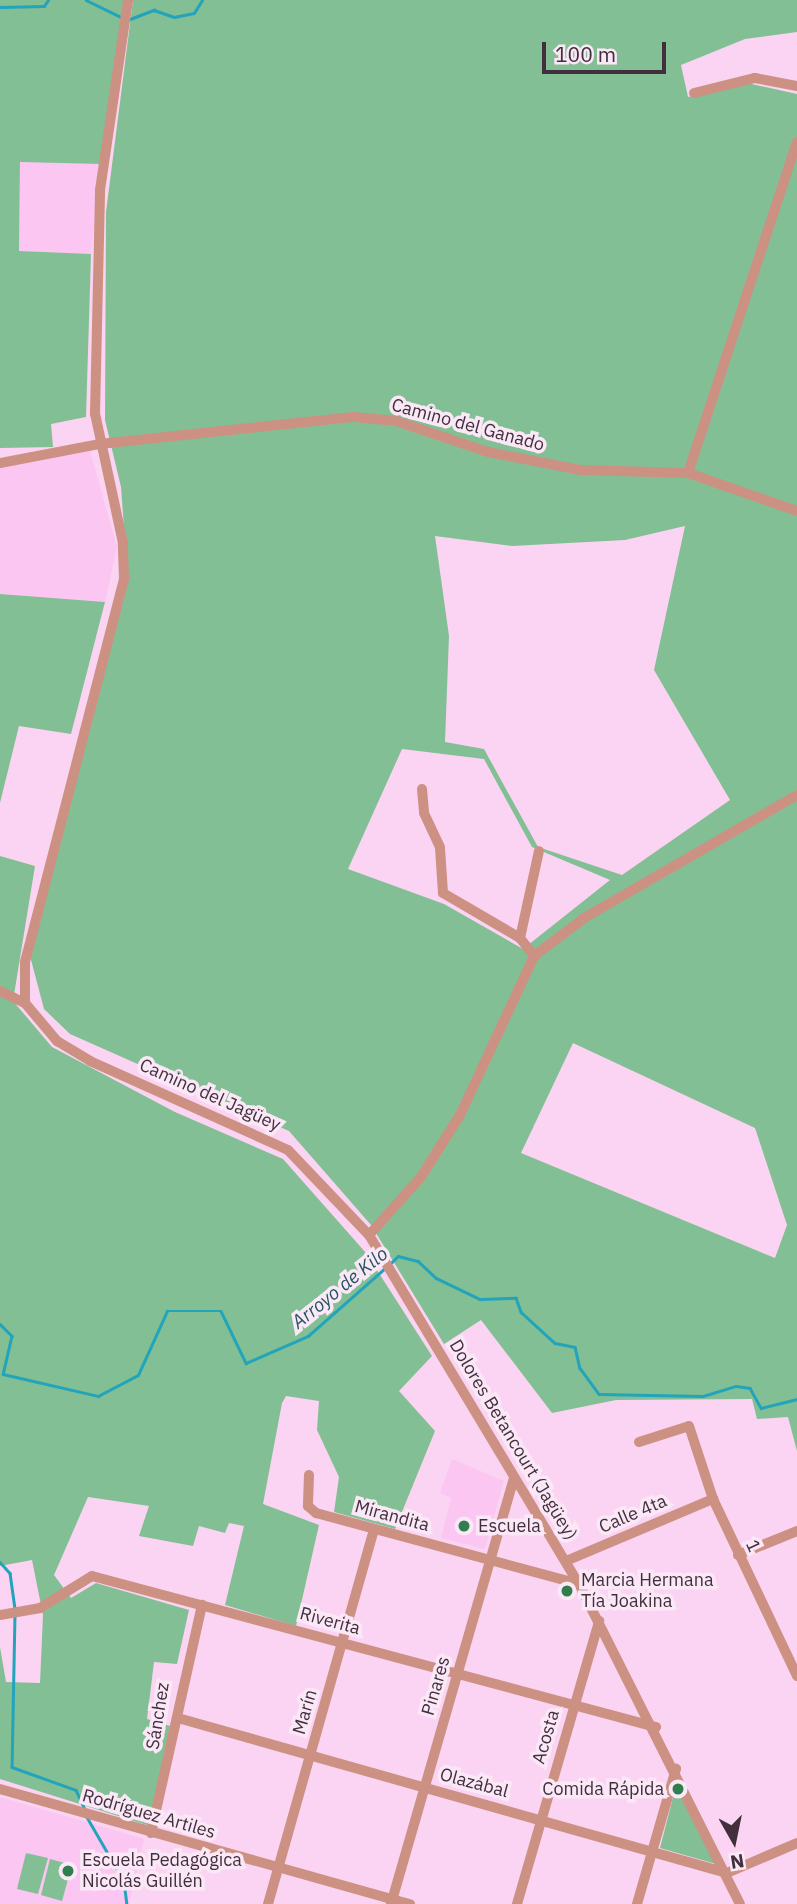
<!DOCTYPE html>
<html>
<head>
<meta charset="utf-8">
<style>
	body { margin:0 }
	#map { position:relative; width:797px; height:1904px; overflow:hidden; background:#fad4f2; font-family:"IBM Plex Sans",sans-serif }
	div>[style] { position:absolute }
	.built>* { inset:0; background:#fbc6f1 }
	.green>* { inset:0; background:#83bf94 }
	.stream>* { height:2.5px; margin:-1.25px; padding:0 1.25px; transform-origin:1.25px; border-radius:1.25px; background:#22a4bb }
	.minor>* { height:10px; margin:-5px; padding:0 5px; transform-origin:5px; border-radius:5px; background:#cd9183 }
	.dots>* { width:19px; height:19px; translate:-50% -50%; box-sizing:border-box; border:4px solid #fbe8f7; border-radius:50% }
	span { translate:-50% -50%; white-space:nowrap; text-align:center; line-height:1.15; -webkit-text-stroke:7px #fbe8f7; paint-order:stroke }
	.street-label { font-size:18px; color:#422f3e }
	.poi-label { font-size:18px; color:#422f3e }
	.left { translate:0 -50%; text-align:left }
	.right { translate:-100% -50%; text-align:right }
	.water-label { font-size:19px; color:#23555f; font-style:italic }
	.north { position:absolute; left:699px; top:1806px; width:70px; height:70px; -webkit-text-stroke:5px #fbe8f7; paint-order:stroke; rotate:171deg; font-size:19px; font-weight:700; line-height:28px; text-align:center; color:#422f3e }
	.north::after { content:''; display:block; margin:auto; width:24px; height:32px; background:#422f3e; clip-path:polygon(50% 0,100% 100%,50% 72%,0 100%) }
	.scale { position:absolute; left:542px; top:42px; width:124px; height:32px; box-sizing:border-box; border:4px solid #422f3e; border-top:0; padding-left:9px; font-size:21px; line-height:24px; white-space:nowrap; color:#422f3e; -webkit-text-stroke:5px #fbe8f7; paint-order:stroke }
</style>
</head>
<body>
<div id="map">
	<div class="built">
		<div style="clip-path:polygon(20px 161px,101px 164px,91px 254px,19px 251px)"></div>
		<div style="clip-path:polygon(90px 451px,117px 547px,105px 602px,0 594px,0 466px)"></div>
		<div style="clip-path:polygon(452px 1459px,504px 1481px,485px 1549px,441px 1538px,451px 1498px,440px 1493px)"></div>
		<div style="clip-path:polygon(0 1797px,144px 1839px,129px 1904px,0 1904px)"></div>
	</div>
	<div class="green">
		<div style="clip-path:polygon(0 0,124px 0,101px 164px,20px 162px,19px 251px,91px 254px,86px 417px,51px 424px,53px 447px,0 448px)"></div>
		<div style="clip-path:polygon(evenodd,133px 0,797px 0,797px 32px,745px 39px,681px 65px,688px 97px,747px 83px,797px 94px,797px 1451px,788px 1417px,757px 1419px,752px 1399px,616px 1400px,552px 1413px,481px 1320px,444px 1344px,371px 1225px,289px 1131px,70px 1034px,44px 1009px,30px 956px,128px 581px,121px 487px,105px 420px,106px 212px,133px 0,685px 526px,654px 670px,730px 800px,622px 875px,538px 847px,484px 749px,445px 742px,449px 636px,435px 536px,512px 546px,625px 540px,685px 526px,133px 0,402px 749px,484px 759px,532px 847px,610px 880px,523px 949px,444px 904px,348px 869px,402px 749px,133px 0,573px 1043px,755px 1128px,787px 1225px,775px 1258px,521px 1153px,573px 1043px)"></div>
		<div style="clip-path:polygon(0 594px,105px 602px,71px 734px,19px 726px,0 803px)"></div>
		<div style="clip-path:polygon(0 856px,35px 866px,13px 1001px,52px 1047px,175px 1112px,283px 1159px,366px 1253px,432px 1356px,399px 1391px,435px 1431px,395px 1529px,334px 1512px,339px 1477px,317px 1430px,319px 1401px,286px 1396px,282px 1403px,263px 1504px,319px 1525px,296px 1626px,225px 1605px,244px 1526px,229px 1523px,225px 1533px,199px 1526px,193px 1546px,139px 1536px,149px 1506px,88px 1497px,54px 1575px,71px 1598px,96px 1583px,189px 1610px,177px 1664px,154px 1662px,147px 1719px,170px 1726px,150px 1826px,0 1779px,0 1647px,6px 1682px,40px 1683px,43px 1615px,32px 1560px,0 1566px)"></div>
		<div style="clip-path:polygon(677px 1782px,716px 1864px,660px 1848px)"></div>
		<div style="clip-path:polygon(26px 1853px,48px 1858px,38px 1894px,17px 1889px)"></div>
		<div style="clip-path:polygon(50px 1859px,72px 1865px,62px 1901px,41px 1895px)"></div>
	</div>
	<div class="stream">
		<div style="left:86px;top:0;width:41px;rotate:25.9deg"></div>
		<div style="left:0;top:7px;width:44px;rotate:-1.3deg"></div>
		<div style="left:44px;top:6px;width:7px;rotate:-56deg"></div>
		<div style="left:130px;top:19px;width:26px;rotate:-21deg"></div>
		<div style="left:154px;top:10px;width:21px;rotate:19deg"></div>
		<div style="left:174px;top:17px;width:20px;rotate:-11deg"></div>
		<div style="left:194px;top:13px;width:15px;rotate:-58deg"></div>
		<div style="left:390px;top:1264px;width:11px;rotate:-45deg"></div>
		<div style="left:398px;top:1256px;width:21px;rotate:14deg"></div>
		<div style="left:418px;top:1261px;width:25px;rotate:43deg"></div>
		<div style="left:436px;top:1278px;width:49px;rotate:25.5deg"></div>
		<div style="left:480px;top:1299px;width:36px;rotate:-2deg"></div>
		<div style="left:516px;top:1298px;width:15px;rotate:70deg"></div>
		<div style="left:521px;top:1312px;width:46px;rotate:42.4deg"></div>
		<div style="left:555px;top:1343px;width:20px;rotate:11deg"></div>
		<div style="left:575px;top:1347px;width:22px;rotate:77deg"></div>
		<div style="left:580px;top:1368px;width:32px;rotate:54deg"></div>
		<div style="left:599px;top:1394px;width:104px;rotate:1.1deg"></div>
		<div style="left:703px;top:1396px;width:34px;rotate:-17deg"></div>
		<div style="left:736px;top:1386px;width:14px;rotate:8deg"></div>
		<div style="left:750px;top:1388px;width:23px;rotate:61deg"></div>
		<div style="left:761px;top:1408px;width:37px;rotate:-14deg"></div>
		<div style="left:0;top:1324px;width:17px;rotate:45deg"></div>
		<div style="left:12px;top:1336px;width:39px;rotate:103deg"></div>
		<div style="left:3px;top:1374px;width:98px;rotate:13deg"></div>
		<div style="left:98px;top:1396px;width:45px;rotate:-27.7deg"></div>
		<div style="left:138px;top:1375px;width:70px;rotate:-65.6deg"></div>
		<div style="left:167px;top:1311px;width:54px"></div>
		<div style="left:221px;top:1311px;width:58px;rotate:64.3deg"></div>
		<div style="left:246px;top:1363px;width:68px;rotate:-23.5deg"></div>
		<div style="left:308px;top:1336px;width:103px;rotate:-41.4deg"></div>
		<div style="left:0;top:1562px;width:15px;rotate:48deg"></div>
		<div style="left:10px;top:1573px;width:35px;rotate:82deg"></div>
		<div style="left:15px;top:1614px;width:153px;rotate:91.1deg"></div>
		<div style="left:12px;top:1767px;width:68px;rotate:19.8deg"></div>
		<div style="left:76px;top:1790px;width:23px;rotate:65deg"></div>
		<div style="left:87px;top:1817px;width:74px;rotate:60deg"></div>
		<div style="left:124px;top:1881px;width:23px;rotate:83deg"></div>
	</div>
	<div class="minor">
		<div style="left:694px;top:93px;width:63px;rotate:-13.8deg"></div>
		<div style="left:755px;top:78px;width:43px;rotate:10.8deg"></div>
		<div style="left:0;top:463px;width:102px;rotate:-10.8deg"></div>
		<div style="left:100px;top:444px;width:255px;rotate:-6.1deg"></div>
		<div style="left:354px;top:417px;width:42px;rotate:5.4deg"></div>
		<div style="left:396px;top:421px;width:97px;rotate:18.6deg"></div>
		<div style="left:488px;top:452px;width:95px;rotate:11deg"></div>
		<div style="left:581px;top:470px;width:107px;rotate:1.6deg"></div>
		<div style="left:688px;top:473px;width:115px;rotate:19.2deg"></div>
		<div style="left:688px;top:473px;width:348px;rotate:-71.8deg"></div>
		<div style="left:422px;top:789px;width:24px;rotate:85deg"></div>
		<div style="left:424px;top:813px;width:38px;rotate:65deg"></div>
		<div style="left:440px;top:848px;width:45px;rotate:86.2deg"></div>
		<div style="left:443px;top:893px;width:89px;rotate:30.3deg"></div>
		<div style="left:520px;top:938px;width:23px;rotate:52deg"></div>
		<div style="left:520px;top:938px;width:89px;rotate:-77.7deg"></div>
		<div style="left:0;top:991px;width:28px;rotate:26deg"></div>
		<div style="left:25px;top:1003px;width:50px;rotate:49.9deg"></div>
		<div style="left:57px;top:1041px;width:39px;rotate:31deg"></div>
		<div style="left:90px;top:1061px;width:217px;rotate:24.2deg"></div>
		<div style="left:288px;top:1150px;width:117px;rotate:46.4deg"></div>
		<div style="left:369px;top:1235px;width:407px;rotate:59deg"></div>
		<div style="left:579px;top:1584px;width:358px;rotate:63.3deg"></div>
		<div style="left:25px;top:1003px;width:41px;rotate:-90deg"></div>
		<div style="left:25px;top:962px;width:396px;rotate:-75.5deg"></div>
		<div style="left:124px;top:579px;width:36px;rotate:-92deg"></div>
		<div style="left:123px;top:543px;width:132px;rotate:-102.2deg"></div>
		<div style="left:95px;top:414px;width:224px;rotate:-88.7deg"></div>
		<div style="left:100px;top:190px;width:192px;rotate:-81.6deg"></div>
		<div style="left:369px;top:1235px;width:78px;rotate:-48.1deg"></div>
		<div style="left:421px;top:1177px;width:73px;rotate:-57.8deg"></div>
		<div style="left:460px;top:1115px;width:175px;rotate:-65deg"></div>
		<div style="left:534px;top:956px;width:63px;rotate:-37.2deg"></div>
		<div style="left:584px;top:918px;width:246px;rotate:-30deg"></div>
		<div style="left:639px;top:1442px;width:52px;rotate:-17.7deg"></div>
		<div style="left:689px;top:1426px;width:77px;rotate:71.8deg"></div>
		<div style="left:713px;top:1499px;width:196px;rotate:64.6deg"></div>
		<div style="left:309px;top:1475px;width:31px;rotate:92deg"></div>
		<div style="left:308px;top:1506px;width:11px;rotate:41deg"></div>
		<div style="left:316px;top:1513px;width:272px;rotate:15.1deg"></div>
		<div style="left:738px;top:1555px;width:64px;rotate:-22.1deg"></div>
		<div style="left:566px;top:1561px;width:160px;rotate:-22.9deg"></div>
		<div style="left:0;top:1615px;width:41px;rotate:-9.9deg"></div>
		<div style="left:40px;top:1608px;width:61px;rotate:-31.6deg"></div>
		<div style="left:92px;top:1576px;width:584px;rotate:14.99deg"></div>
		<div style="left:178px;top:1718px;width:570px;rotate:15.77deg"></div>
		<div style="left:727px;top:1873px;width:76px;rotate:-23.2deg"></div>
		<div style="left:0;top:1789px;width:426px;rotate:15.7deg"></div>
		<div style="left:151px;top:1833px;width:234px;rotate:-77.4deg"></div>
		<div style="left:268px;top:1904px;width:389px;rotate:-74.2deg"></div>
		<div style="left:391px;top:1904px;width:443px;rotate:-73.9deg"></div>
		<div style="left:517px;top:1904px;width:295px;rotate:-73.8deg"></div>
		<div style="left:637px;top:1904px;width:141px;rotate:-73.9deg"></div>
	</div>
	<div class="dots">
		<div style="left:464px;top:1526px;background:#307e4d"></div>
		<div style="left:567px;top:1591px;background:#307e4d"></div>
		<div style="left:678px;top:1789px;background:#307e4d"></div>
		<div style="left:68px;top:1871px;background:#307e4d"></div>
	</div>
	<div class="street-label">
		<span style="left:468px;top:425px;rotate:15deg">Camino del Ganado</span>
		<span style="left:210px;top:1095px;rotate:24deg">Camino del Jagüey</span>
		<span style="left:513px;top:1440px;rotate:59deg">Dolores Betancourt (Jagüey)</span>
		<span style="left:633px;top:1514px;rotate:-23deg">Calle 4ta</span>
		<span style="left:392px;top:1516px;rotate:15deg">Mirandita</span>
		<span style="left:753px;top:1546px;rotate:65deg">1</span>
		<span style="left:330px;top:1621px;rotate:15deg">Riverita</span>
		<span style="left:436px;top:1686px;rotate:-74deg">Pinares</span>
		<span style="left:305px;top:1712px;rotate:-74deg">Marín</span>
		<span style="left:158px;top:1716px;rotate:-81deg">Sánchez</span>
		<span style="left:546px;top:1737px;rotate:-74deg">Acosta</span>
		<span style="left:474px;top:1783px;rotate:15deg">Olazábal</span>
		<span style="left:149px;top:1814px;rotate:16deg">Rodríguez Artiles</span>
	</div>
	<div class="poi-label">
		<span class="left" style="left:478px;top:1526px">Escuela</span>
		<span class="left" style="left:581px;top:1591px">Marcia Hermana<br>Tía Joakina</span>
		<span class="right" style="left:664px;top:1789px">Comida Rápida</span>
		<span class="left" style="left:82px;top:1871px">Escuela Pedagógica<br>Nicolás Guillén</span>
	</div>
	<div class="water-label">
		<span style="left:340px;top:1288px;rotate:-39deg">Arroyo de Kilo</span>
	</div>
	<div class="north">N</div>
	<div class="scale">100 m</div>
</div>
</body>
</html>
